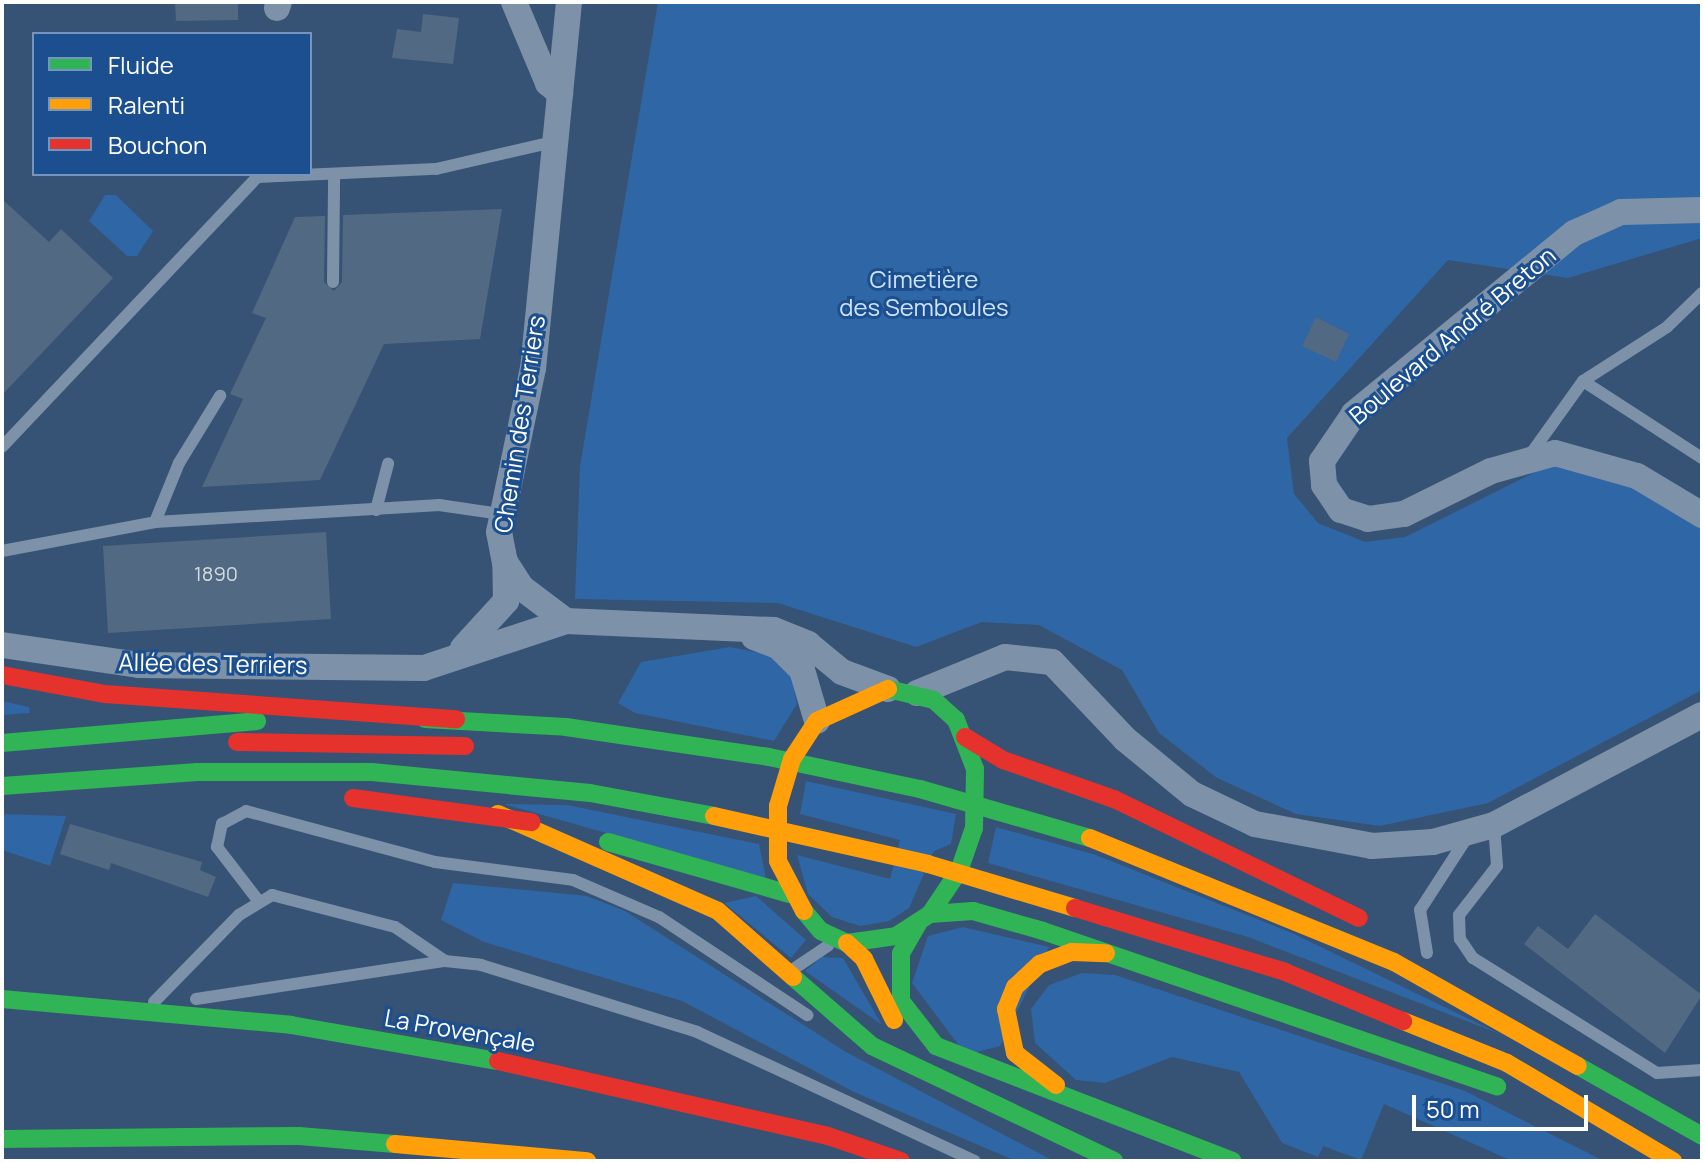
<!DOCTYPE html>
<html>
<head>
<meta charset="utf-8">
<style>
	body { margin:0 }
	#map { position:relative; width:1704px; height:1163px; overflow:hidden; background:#365274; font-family:Manrope,sans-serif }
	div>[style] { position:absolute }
	.green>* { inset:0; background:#2f66a5 }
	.building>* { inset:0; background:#526984 }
	.lane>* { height:12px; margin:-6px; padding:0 6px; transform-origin:6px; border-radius:6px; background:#7d92a8 }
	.street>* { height:26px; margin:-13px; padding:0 13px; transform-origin:13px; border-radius:13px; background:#7d92a8 }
	.fast>* { height:18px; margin:-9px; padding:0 9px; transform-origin:9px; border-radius:9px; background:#30b455 }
	.slow>* { height:18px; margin:-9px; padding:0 9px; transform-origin:9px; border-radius:9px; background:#ff9f0a }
	.jam>* { height:18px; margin:-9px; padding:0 9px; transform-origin:9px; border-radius:9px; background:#e5322d }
	span { translate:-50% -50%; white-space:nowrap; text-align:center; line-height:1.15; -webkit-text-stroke:6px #1b4f8f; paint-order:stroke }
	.number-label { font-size:20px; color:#d4dae0 }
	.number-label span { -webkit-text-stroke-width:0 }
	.park-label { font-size:24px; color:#cfe3fa }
	.street-label { font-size:24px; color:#fff }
	.frame { position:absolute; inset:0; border:4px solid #fff; pointer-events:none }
	.legend { position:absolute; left:32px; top:32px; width:280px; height:144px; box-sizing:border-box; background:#1b4f8f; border:2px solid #7695bc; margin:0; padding:10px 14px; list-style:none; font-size:24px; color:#fff }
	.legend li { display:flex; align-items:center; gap:16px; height:40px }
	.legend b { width:40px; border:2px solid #7695bc }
	.scale { position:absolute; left:1412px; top:1095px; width:176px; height:36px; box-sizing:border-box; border:4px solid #fff; border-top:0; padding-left:10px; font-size:24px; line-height:28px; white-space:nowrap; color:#fff; -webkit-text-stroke:6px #1b4f8f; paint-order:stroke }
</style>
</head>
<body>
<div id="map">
	<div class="green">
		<div style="clip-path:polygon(658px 2px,1702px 2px,1702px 238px,1568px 278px,1448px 260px,1287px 438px,1294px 494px,1318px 523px,1365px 542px,1405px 537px,1555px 462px,1637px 487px,1702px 528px,1702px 690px,1488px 803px,1380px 826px,1296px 814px,1217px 778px,1159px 733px,1122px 670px,1039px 625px,982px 622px,916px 647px,778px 603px,575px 599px,580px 466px)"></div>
		<div style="clip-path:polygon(105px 195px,116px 195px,153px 231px,137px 256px,127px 256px,89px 221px)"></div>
		<div style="clip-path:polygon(730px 647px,767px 654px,790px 670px,797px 704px,774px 741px,635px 713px,618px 703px,641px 662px)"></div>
		<div style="clip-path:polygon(2px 701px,29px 707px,30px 713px,2px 715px)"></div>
		<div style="clip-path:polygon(806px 781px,956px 814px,951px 844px,934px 851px,909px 908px,889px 921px,860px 926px,832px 917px,808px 894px,797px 855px,890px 879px,900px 840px,800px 814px)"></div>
		<div style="clip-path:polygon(504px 804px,567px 805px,759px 844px,766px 878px)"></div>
		<div style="clip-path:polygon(2px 814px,66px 816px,50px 866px,2px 850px)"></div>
		<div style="clip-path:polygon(996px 827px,1096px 855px,1292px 933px,1500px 1034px,1248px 937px,988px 863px)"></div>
		<div style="clip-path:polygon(453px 883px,587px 896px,625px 911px,846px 1052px,1054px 1161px,1016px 1161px,854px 1092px,682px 1001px,484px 942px,441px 920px)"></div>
		<div style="clip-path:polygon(756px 896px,806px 940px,791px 958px,724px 903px)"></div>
		<div style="clip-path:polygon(963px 927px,1049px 947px,1000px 1046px,966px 1055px,912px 983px,928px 936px)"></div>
		<div style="clip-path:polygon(822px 957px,843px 958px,882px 1025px,805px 971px)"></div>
		<div style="clip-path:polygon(1082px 973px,1115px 975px,1465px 1091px,1604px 1161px,1512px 1161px,1384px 1104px,1361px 1160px,1323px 1146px,1318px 1157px,1282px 1143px,1239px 1072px,1172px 1057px,1105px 1083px,1076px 1080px,1035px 1043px,1031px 1009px,1049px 985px)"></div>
	</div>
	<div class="building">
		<div style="clip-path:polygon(175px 2px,238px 2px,238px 20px,176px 21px)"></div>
		<div style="clip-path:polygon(423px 14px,459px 18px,453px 64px,392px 58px,397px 29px,421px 32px)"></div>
		<div style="clip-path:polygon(2px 199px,49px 242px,61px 229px,113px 278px,2px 395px)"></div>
		<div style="clip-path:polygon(502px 209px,480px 339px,384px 344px,320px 480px,202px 487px,243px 399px,230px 394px,266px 318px,252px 313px,295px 217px,325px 216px,324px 282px,334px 291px,342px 282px,343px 215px)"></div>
		<div style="clip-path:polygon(1316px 317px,1349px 334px,1336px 362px,1302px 346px)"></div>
		<div style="clip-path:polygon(326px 532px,331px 619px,108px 633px,103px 546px)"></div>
		<div style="clip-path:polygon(70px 824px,202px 862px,200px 870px,216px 877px,208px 897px,111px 863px,109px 870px,60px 854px)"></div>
		<div style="clip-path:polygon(1595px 914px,1702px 995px,1665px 1053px,1524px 944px,1538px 926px,1568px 949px)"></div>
	</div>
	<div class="lane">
		<div style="left:333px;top:282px;width:104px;rotate:-89.4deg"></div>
		<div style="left:1583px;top:381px;width:142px;rotate:32.9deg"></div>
		<div style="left:2px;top:447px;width:371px;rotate:-46.6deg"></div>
		<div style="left:257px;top:177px;width:179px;rotate:-2.6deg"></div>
		<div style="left:436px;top:169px;width:124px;rotate:-13deg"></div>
		<div style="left:1527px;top:459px;width:96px;rotate:-54.3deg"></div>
		<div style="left:1583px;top:381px;width:100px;rotate:-32.7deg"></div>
		<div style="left:1667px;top:327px;width:49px;rotate:-44.2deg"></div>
		<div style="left:376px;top:510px;width:48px;rotate:-75.4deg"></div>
		<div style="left:155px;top:522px;width:64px;rotate:-67.9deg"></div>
		<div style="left:179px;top:463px;width:79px;rotate:-58.5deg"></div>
		<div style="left:2px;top:551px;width:156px;rotate:-10.7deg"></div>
		<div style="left:155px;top:522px;width:285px;rotate:-3.4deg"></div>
		<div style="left:439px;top:505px;width:63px;rotate:8.3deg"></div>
		<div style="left:1494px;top:825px;width:41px;rotate:85.8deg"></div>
		<div style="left:1497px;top:866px;width:62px;rotate:127.8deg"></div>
		<div style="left:1459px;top:915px;width:24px;rotate:88deg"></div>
		<div style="left:1460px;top:939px;width:23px;rotate:56deg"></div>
		<div style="left:1473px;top:958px;width:217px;rotate:32deg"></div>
		<div style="left:1657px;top:1073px;width:45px;rotate:-3.8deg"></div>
		<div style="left:257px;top:899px;width:66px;rotate:-127.6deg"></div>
		<div style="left:217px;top:847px;width:24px;rotate:-78deg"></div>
		<div style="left:222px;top:824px;width:27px;rotate:-28deg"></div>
		<div style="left:246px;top:811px;width:196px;rotate:15.1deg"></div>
		<div style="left:435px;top:862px;width:139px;rotate:7.4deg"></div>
		<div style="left:573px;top:880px;width:94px;rotate:23.3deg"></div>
		<div style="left:659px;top:917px;width:178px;rotate:33.5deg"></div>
		<div style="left:1427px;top:953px;width:44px;rotate:-99.2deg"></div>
		<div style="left:1420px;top:910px;width:85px;rotate:-57.1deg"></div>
		<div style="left:795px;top:968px;width:40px;rotate:-34deg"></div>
		<div style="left:196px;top:999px;width:252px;rotate:-8.7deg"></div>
		<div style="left:445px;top:961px;width:36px;rotate:6deg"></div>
		<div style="left:481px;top:965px;width:226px;rotate:17.2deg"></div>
		<div style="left:697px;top:1032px;width:306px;rotate:24.9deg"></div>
		<div style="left:154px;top:1002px;width:122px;rotate:-45.7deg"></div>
		<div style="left:239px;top:915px;width:39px;rotate:-31deg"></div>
		<div style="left:272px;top:895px;width:127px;rotate:14.6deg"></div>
		<div style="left:395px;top:927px;width:60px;rotate:34.2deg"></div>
	</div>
	<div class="street">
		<div style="left:514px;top:2px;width:88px;rotate:67.2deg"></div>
		<div style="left:548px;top:83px;width:16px;rotate:40deg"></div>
		<div style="left:569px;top:2px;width:368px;rotate:95.6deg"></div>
		<div style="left:533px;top:368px;width:167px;rotate:101.7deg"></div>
		<div style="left:499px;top:532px;width:31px;rotate:79deg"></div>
		<div style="left:505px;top:562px;width:31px;rotate:57deg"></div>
		<div style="left:522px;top:588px;width:55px;rotate:36.9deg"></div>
		<div style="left:566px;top:621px;width:208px;rotate:2.5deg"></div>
		<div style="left:774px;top:630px;width:37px;rotate:22deg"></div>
		<div style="left:808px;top:644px;width:44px;rotate:39.5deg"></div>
		<div style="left:842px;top:672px;width:49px;rotate:20.3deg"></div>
		<div style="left:277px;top:8px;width:6px;rotate:-72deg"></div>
		<div style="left:1702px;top:210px;width:81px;rotate:178.6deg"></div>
		<div style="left:1621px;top:212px;width:51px;rotate:155.9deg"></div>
		<div style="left:1574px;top:233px;width:285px;rotate:140.6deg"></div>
		<div style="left:1354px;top:414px;width:57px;rotate:124.2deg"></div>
		<div style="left:1322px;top:461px;width:24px;rotate:85deg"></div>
		<div style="left:1324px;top:485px;width:30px;rotate:56deg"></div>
		<div style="left:1341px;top:510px;width:28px;rotate:18deg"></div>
		<div style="left:1368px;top:519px;width:36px;rotate:-8deg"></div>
		<div style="left:1404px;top:514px;width:97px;rotate:-26.3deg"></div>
		<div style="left:1491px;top:471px;width:66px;rotate:-15.7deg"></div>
		<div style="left:1555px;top:453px;width:85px;rotate:15.7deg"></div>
		<div style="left:1637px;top:476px;width:76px;rotate:31deg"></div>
		<div style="left:754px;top:637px;width:26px;rotate:21deg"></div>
		<div style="left:778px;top:646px;width:34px;rotate:45deg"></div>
		<div style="left:802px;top:670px;width:53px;rotate:73.6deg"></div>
		<div style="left:2px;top:645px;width:138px;rotate:8.3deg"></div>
		<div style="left:139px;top:665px;width:285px;rotate:0.6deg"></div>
		<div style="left:424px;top:668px;width:150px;rotate:-18.3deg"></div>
		<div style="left:463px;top:648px;width:64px;rotate:-47.5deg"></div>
		<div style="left:506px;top:601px;width:39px;rotate:-91deg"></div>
		<div style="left:917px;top:693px;width:95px;rotate:-22.2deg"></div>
		<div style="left:1005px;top:657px;width:47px;rotate:6.1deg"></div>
		<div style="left:1052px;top:662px;width:106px;rotate:46.5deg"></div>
		<div style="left:1125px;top:739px;width:87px;rotate:39.4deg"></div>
		<div style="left:1192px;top:794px;width:70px;rotate:25.5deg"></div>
		<div style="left:1255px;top:824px;width:119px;rotate:10.6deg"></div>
		<div style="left:1372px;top:846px;width:61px;rotate:-3.8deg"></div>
		<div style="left:1433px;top:842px;width:63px;rotate:-15.6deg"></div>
		<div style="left:1494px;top:825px;width:235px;rotate:-27.9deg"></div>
	</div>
	<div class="fast">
		<div style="left:425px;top:719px;width:141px;rotate:3.2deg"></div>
		<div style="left:566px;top:727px;width:205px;rotate:8.4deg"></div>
		<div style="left:769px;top:757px;width:154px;rotate:12deg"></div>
		<div style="left:920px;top:789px;width:177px;rotate:16.1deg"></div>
		<div style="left:2px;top:743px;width:256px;rotate:-4.9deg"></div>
		<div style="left:2px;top:786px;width:196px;rotate:-4.1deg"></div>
		<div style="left:197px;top:772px;width:175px"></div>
		<div style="left:372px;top:772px;width:219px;rotate:5.5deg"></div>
		<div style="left:590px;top:793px;width:126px;rotate:10.5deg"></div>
		<div style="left:608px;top:842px;width:188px;rotate:16deg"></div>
		<div style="left:804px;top:911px;width:26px;rotate:50deg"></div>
		<div style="left:821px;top:931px;width:29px;rotate:25deg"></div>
		<div style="left:847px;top:943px;width:49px;rotate:-8.1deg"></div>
		<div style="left:896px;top:936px;width:40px;rotate:-32.9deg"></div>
		<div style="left:930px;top:914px;width:52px;rotate:-56deg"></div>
		<div style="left:959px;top:871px;width:46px;rotate:-70.8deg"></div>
		<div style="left:974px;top:828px;width:59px;rotate:-89deg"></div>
		<div style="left:975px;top:769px;width:53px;rotate:-111.2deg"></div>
		<div style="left:956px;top:720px;width:30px;rotate:-138deg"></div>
		<div style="left:934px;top:700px;width:47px;rotate:-166.6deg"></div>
		<div style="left:930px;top:914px;width:43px;rotate:-4deg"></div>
		<div style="left:973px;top:911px;width:73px;rotate:15.9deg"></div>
		<div style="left:1043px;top:931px;width:480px;rotate:18.9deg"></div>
		<div style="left:919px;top:922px;width:36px;rotate:120deg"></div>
		<div style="left:901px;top:953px;width:48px;rotate:90deg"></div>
		<div style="left:901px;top:1001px;width:57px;rotate:52.1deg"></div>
		<div style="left:936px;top:1046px;width:318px;rotate:21.2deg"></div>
		<div style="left:793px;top:977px;width:105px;rotate:41.1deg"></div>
		<div style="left:872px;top:1046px;width:268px;rotate:25.4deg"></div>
		<div style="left:2px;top:999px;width:290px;rotate:5.1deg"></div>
		<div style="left:291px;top:1025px;width:210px;rotate:9.9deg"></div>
		<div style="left:1578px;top:1066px;width:142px;rotate:29.4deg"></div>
		<div style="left:2px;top:1139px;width:297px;rotate:-0.6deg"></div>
		<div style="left:299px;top:1136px;width:96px;rotate:4.8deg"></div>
	</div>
	<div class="slow">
		<div style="left:498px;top:814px;width:240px;rotate:23.8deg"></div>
		<div style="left:718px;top:911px;width:100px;rotate:41.3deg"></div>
		<div style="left:714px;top:816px;width:219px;rotate:12.6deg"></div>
		<div style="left:928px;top:864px;width:153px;rotate:16.7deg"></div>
		<div style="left:1090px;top:838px;width:328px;rotate:22.2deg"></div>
		<div style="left:1394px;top:962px;width:211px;rotate:29.5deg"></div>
		<div style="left:804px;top:911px;width:56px;rotate:-117.5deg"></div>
		<div style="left:778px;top:861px;width:55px;rotate:-90deg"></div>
		<div style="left:778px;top:806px;width:49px;rotate:-73.4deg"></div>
		<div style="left:792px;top:759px;width:45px;rotate:-56.7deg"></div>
		<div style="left:817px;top:721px;width:78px;rotate:-24.3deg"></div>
		<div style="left:847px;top:943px;width:23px;rotate:43deg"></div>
		<div style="left:864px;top:959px;width:68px;rotate:63.8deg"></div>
		<div style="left:1403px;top:1021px;width:112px;rotate:22deg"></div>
		<div style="left:1507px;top:1063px;width:193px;rotate:30.6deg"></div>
		<div style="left:1056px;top:1085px;width:52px;rotate:-142deg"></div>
		<div style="left:1015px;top:1053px;width:45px;rotate:-101.6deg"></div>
		<div style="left:1006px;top:1009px;width:24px;rotate:-68deg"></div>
		<div style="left:1015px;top:987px;width:34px;rotate:-43deg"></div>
		<div style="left:1040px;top:964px;width:34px;rotate:-21deg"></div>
		<div style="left:1072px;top:952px;width:34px;rotate:2deg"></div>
		<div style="left:395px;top:1144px;width:193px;rotate:5.1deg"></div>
	</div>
	<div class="jam">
		<div style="left:2px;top:675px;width:105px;rotate:10.5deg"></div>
		<div style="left:105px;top:694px;width:352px;rotate:4.1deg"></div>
		<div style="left:965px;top:737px;width:44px;rotate:31.2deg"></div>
		<div style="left:1003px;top:760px;width:118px;rotate:19.4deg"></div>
		<div style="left:1114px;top:799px;width:272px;rotate:25.9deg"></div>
		<div style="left:237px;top:742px;width:228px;rotate:1deg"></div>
		<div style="left:353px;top:798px;width:180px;rotate:7.7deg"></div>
		<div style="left:1075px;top:908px;width:220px;rotate:16.9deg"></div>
		<div style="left:1285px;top:972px;width:128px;rotate:22.6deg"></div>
		<div style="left:498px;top:1061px;width:338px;rotate:12.8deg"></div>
		<div style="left:828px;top:1136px;width:77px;rotate:18.9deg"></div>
	</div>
	<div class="number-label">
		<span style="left:216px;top:573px">1890</span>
	</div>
	<div class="park-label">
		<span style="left:924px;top:293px">Cimetière<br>des Semboules</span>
	</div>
	<div class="street-label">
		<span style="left:1452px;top:335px;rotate:-40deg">Boulevard André Breton</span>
		<span style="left:519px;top:424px;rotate:-81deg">Chemin des Terriers</span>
		<span style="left:213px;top:663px;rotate:1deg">Allée des Terriers</span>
		<span style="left:460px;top:1030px;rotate:10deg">La Provençale</span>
	</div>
	<div class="frame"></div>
	<ul class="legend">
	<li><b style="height:10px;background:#30b455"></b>Fluide</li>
	<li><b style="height:10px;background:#ff9f0a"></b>Ralenti</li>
	<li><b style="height:10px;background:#e5322d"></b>Bouchon</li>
	</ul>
	<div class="scale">50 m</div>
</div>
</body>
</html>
